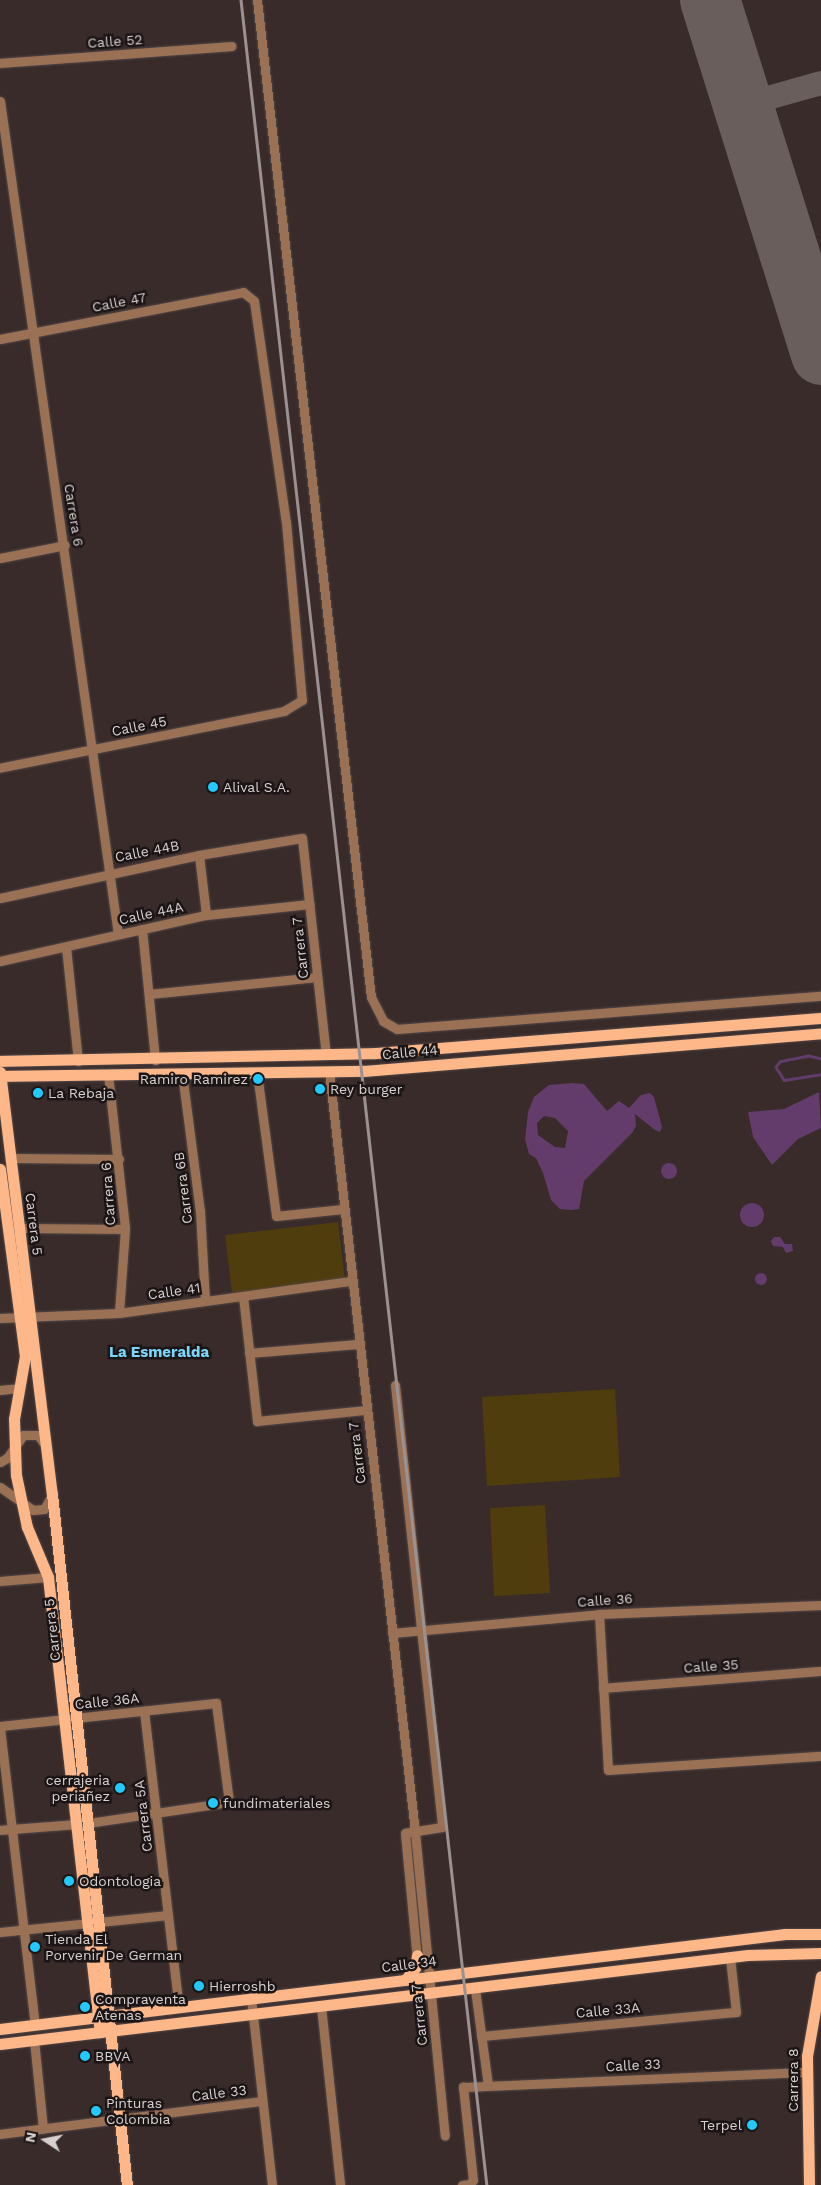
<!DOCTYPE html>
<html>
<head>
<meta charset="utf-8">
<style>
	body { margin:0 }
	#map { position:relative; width:821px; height:2185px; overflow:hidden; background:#382b2a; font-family:"Work Sans",sans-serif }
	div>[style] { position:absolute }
	.green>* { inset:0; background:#503d0e }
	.water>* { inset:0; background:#633c6b }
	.round { border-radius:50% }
	.stream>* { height:2.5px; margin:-1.25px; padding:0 1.25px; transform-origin:1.25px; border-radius:1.25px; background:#633c6b }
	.taxiway>* { height:24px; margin:-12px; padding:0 12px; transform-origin:12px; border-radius:12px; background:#6a5e5d }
	.runway>* { height:60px; margin:-30px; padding:0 30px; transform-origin:30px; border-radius:30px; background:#6a5e5d }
	.roads { filter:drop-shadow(0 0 1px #554948) drop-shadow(0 0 1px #554948) }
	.minor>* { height:9px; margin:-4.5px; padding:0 4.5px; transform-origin:4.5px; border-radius:4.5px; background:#9b7155 }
	.major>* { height:11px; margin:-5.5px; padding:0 5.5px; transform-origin:5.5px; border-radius:5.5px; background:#fdb789 }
	.rail>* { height:2.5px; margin:-1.25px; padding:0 1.25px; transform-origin:1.25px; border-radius:1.25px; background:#9b9190 }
	.dots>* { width:14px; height:14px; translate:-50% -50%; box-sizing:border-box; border:2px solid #1b1515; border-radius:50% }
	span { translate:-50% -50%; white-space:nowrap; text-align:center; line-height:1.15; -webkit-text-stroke:5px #1b1515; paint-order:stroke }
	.street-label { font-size:14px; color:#d9d0d0 }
	.poi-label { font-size:14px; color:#d9d0d0 }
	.left { translate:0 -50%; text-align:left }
	.right { translate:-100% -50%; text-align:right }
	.neighbourhood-label { font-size:15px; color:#7bd5f9; font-weight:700 }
	.north { position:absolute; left:20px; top:2115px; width:50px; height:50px; -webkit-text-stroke:4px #1b1515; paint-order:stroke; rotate:281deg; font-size:14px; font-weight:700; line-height:20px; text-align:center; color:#d9d0d0 }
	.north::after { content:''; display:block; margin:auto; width:18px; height:22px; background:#d9d0d0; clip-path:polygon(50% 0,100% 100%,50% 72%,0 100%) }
</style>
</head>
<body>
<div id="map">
	<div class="green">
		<div style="clip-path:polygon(338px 1222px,345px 1280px,232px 1293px,225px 1235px)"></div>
		<div style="clip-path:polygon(615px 1389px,620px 1477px,487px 1486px,482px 1397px)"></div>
		<div style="clip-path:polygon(545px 1505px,550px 1593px,494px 1596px,490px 1508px)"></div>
	</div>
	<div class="water">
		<div style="clip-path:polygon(evenodd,572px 1083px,584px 1084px,607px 1111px,619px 1101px,629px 1108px,641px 1095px,650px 1093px,654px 1097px,662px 1127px,660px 1132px,655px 1130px,635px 1114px,636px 1126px,632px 1133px,584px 1181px,579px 1209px,571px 1210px,560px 1209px,551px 1200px,543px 1173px,536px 1158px,529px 1154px,525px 1139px,528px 1112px,534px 1097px,549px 1085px,572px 1083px,544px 1116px,555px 1118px,568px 1131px,565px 1148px,555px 1147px,538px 1135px,537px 1123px,544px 1116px)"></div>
		<div style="clip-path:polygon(819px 1092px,821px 1128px,798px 1139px,772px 1165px,753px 1137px,748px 1112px,784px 1109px)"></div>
		<div class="round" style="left:661px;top:1163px;width:16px;height:16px"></div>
		<div class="round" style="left:740px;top:1203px;width:24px;height:24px"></div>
		<div style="clip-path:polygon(774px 1237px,780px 1237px,785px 1244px,792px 1244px,793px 1251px,786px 1253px,783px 1247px,773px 1246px,771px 1241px)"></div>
		<div class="round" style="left:755px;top:1273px;width:12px;height:12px"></div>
	</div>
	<div class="stream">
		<div style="left:821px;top:1059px;width:12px;rotate:-166deg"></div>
		<div style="left:809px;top:1056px;width:21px;rotate:169deg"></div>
		<div style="left:788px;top:1060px;width:8px;rotate:166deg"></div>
		<div style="left:780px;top:1062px;width:6px;rotate:129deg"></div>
		<div style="left:776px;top:1067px;width:15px;rotate:58deg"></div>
		<div style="left:784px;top:1080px;width:37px;rotate:-9deg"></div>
	</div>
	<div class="taxiway">
		<div style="left:743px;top:105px;width:81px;rotate:-15.8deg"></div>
	</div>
	<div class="runway">
		<div style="left:710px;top:0;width:372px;rotate:72.6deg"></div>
	</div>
	<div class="roads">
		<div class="minor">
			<div style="left:257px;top:0;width:1003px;rotate:83.48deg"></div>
			<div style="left:371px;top:997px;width:27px;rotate:63deg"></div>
			<div style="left:383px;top:1021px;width:16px;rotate:30deg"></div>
			<div style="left:397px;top:1029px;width:425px;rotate:-4.5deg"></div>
			<div style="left:0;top:63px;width:232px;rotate:-4.2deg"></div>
			<div style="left:0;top:101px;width:841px;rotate:81.94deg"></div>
			<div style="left:0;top:339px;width:248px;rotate:-10.9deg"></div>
			<div style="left:243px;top:292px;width:14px;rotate:39deg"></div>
			<div style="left:254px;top:301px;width:223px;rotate:81.8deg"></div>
			<div style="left:286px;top:522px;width:179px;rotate:84.9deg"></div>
			<div style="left:302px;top:700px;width:21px;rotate:149deg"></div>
			<div style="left:284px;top:711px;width:290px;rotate:168.7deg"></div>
			<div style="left:0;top:558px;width:66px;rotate:-11.3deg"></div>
			<div style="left:199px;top:855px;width:60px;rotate:83.3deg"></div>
			<div style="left:0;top:898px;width:204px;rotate:-12.2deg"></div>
			<div style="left:199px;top:855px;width:104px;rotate:-9.4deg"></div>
			<div style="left:302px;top:838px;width:218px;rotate:83.7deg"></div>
			<div style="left:142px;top:929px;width:132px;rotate:84.3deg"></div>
			<div style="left:66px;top:947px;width:115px;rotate:84deg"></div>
			<div style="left:0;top:961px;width:211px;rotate:-12.6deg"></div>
			<div style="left:206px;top:915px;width:104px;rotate:-6.1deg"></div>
			<div style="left:149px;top:994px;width:169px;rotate:-5.8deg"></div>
			<div style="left:329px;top:1071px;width:766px;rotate:83.55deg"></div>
			<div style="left:415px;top:1832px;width:305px;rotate:84.4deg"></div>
			<div style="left:182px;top:1073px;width:139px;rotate:82.6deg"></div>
			<div style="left:200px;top:1211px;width:90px;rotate:86.8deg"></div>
			<div style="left:257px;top:1073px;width:144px;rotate:82.4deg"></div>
			<div style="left:276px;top:1216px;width:67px;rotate:-6deg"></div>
			<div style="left:108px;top:1074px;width:156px;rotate:83.7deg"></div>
			<div style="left:125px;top:1229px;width:84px;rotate:94.1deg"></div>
			<div style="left:11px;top:1158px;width:108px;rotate:0.5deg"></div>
			<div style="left:20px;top:1228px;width:105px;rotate:0.5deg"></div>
			<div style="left:243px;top:1296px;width:126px;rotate:83.6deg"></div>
			<div style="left:257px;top:1421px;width:110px;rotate:-5.8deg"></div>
			<div style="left:0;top:1318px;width:119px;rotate:-2.4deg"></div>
			<div style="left:119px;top:1313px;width:234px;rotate:-7.9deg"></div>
			<div style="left:249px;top:1353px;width:109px;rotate:-4.7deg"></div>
			<div style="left:395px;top:1385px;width:444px;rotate:83.9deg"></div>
			<div style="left:442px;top:1827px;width:37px;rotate:171deg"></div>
			<div style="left:405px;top:1833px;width:128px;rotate:84.6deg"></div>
			<div style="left:0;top:1390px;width:18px;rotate:-6deg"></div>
			<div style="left:0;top:1462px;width:8px;rotate:-30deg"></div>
			<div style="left:7px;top:1458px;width:28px;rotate:-55deg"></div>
			<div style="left:23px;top:1435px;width:15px"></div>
			<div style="left:38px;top:1435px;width:12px;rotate:55deg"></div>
			<div style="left:0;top:1487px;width:40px;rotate:34.9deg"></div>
			<div style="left:33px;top:1510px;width:11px;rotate:-5deg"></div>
			<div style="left:44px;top:1509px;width:16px;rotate:-60deg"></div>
			<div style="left:0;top:1581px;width:48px;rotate:-4.8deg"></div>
			<div style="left:599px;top:1614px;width:156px;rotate:86.7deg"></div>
			<div style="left:608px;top:1770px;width:213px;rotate:-3.8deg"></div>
			<div style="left:392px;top:1633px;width:208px;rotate:-5.2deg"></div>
			<div style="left:599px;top:1614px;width:222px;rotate:-2.3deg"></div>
			<div style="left:603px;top:1688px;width:219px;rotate:-4.5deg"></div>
			<div style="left:144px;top:1711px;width:298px;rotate:83.3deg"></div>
			<div style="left:0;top:1726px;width:217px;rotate:-6.1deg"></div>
			<div style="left:216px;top:1703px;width:100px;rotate:82.5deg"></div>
			<div style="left:229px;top:1802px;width:142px;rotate:171.5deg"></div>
			<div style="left:0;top:1728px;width:298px;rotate:83.3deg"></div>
			<div style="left:0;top:1830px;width:76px;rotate:-4.5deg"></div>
			<div style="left:99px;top:1922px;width:69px;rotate:-5.8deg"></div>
			<div style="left:0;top:1932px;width:88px;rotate:-5.8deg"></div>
			<div style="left:475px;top:1989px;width:97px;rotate:82.3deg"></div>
			<div style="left:251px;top:1998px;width:188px;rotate:83.6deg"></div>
			<div style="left:321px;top:2006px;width:180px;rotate:83.9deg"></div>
			<div style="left:481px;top:2036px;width:256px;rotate:-5.4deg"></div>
			<div style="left:736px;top:2012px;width:54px;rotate:-96.3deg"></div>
			<div style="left:34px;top:2040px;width:89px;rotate:84.2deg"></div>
			<div style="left:0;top:2134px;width:264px;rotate:-7.2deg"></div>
			<div style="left:462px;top:2185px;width:8px;rotate:-7deg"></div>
			<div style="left:470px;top:2184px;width:5px;rotate:-53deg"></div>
			<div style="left:473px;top:2180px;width:94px;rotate:-96.1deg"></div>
			<div style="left:463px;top:2087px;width:343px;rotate:-2.5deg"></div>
		</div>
		<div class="major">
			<div style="left:0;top:1061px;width:375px;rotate:-1.2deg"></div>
			<div style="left:375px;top:1053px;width:447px;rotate:-4.5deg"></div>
			<div style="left:0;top:1072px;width:425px;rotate:83deg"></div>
			<div style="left:52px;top:1494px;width:695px;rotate:83.81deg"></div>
			<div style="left:0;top:1076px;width:363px;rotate:-0.8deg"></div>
			<div style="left:363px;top:1071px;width:460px;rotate:-4.7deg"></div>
			<div style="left:0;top:1169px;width:189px;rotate:82.4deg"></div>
			<div style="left:25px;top:1356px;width:64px;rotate:99.9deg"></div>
			<div style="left:14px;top:1419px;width:56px;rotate:88deg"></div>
			<div style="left:16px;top:1475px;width:53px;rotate:78.1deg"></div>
			<div style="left:27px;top:1527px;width:54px;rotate:67.2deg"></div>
			<div style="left:48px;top:1577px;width:458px;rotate:83.5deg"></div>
			<div style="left:405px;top:1980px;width:16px;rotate:-50deg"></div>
			<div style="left:415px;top:1968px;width:13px;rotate:-81deg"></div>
			<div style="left:0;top:2029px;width:791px;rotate:-6.9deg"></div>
			<div style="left:785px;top:1934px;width:36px"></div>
			<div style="left:0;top:2044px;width:753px;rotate:-6.79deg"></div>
			<div style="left:748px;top:1955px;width:73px;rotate:-1.6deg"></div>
			<div style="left:809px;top:2185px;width:129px;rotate:-90.9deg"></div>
			<div style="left:807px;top:2056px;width:81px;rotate:-80.1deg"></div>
		</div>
	</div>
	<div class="rail">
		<div style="left:241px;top:0;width:2199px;rotate:83.58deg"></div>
	</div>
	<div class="dots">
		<div style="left:213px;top:787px;background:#22c9fd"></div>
		<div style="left:258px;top:1079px;background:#22c9fd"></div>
		<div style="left:320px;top:1089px;background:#22c9fd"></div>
		<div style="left:38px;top:1093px;background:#22c9fd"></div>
		<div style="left:120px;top:1788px;background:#22c9fd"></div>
		<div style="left:213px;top:1803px;background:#22c9fd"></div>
		<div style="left:69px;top:1881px;background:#22c9fd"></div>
		<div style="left:35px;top:1947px;background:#22c9fd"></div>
		<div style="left:199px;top:1986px;background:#22c9fd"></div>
		<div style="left:85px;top:2007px;background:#22c9fd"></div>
		<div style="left:85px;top:2056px;background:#22c9fd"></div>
		<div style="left:96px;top:2111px;background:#22c9fd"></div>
		<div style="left:752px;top:2125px;background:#22c9fd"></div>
	</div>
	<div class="street-label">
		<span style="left:115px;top:41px;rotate:-4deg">Calle 52</span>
		<span style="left:119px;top:302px;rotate:-11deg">Calle 47</span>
		<span style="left:74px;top:515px;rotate:81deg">Carrera 6</span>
		<span style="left:139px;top:726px;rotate:-11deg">Calle 45</span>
		<span style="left:147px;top:851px;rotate:-11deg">Calle 44B</span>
		<span style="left:151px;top:913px;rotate:-12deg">Calle 44A</span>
		<span style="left:300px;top:948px;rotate:-96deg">Carrera 7</span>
		<span style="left:410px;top:1052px;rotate:-5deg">Calle 44</span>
		<span style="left:183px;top:1188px;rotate:-97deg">Carrera 6B</span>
		<span style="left:108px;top:1194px;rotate:-94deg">Carrera 6</span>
		<span style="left:34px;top:1224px;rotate:83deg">Carrera 5</span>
		<span style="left:174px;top:1291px;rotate:-8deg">Calle 41</span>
		<span style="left:357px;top:1453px;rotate:-97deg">Carrera 7</span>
		<span style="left:605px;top:1600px;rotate:-4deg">Calle 36</span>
		<span style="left:52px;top:1630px;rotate:-96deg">Carrera 5</span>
		<span style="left:711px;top:1666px;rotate:-4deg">Calle 35</span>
		<span style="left:107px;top:1701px;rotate:-6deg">Calle 36A</span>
		<span style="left:143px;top:1816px;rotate:-97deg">Carrera 5A</span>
		<span style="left:409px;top:1964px;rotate:-7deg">Calle 34</span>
		<span style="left:608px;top:2010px;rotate:-5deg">Calle 33A</span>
		<span style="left:419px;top:2015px;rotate:-96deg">Carrera 7</span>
		<span style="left:633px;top:2065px;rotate:-3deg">Calle 33</span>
		<span style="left:793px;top:2080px;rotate:-90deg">Carrera 8</span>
		<span style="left:219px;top:2093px;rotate:-7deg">Calle 33</span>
	</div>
	<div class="poi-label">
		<span class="left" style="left:223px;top:787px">Alival S.A.</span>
		<span class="right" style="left:248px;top:1079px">Ramiro Ramirez</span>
		<span class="left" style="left:330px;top:1089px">Rey burger</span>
		<span class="left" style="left:48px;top:1093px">La Rebaja</span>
		<span class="right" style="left:110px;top:1788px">cerrajeria<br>periañez</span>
		<span class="left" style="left:223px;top:1803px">fundimateriales</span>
		<span class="left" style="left:79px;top:1881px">Odontologia</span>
		<span class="left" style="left:45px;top:1947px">Tienda El<br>Porvenir De German</span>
		<span class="left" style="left:209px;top:1986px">Hierroshb</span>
		<span class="left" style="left:95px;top:2007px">Compraventa<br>Atenas</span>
		<span class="left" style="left:95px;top:2056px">BBVA</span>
		<span class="left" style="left:106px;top:2111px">Pinturas<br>Colombia</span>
		<span class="right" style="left:742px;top:2125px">Terpel</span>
	</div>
	<div class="neighbourhood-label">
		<span style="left:159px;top:1353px">La Esmeralda</span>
	</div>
	<div class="north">N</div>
</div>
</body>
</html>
